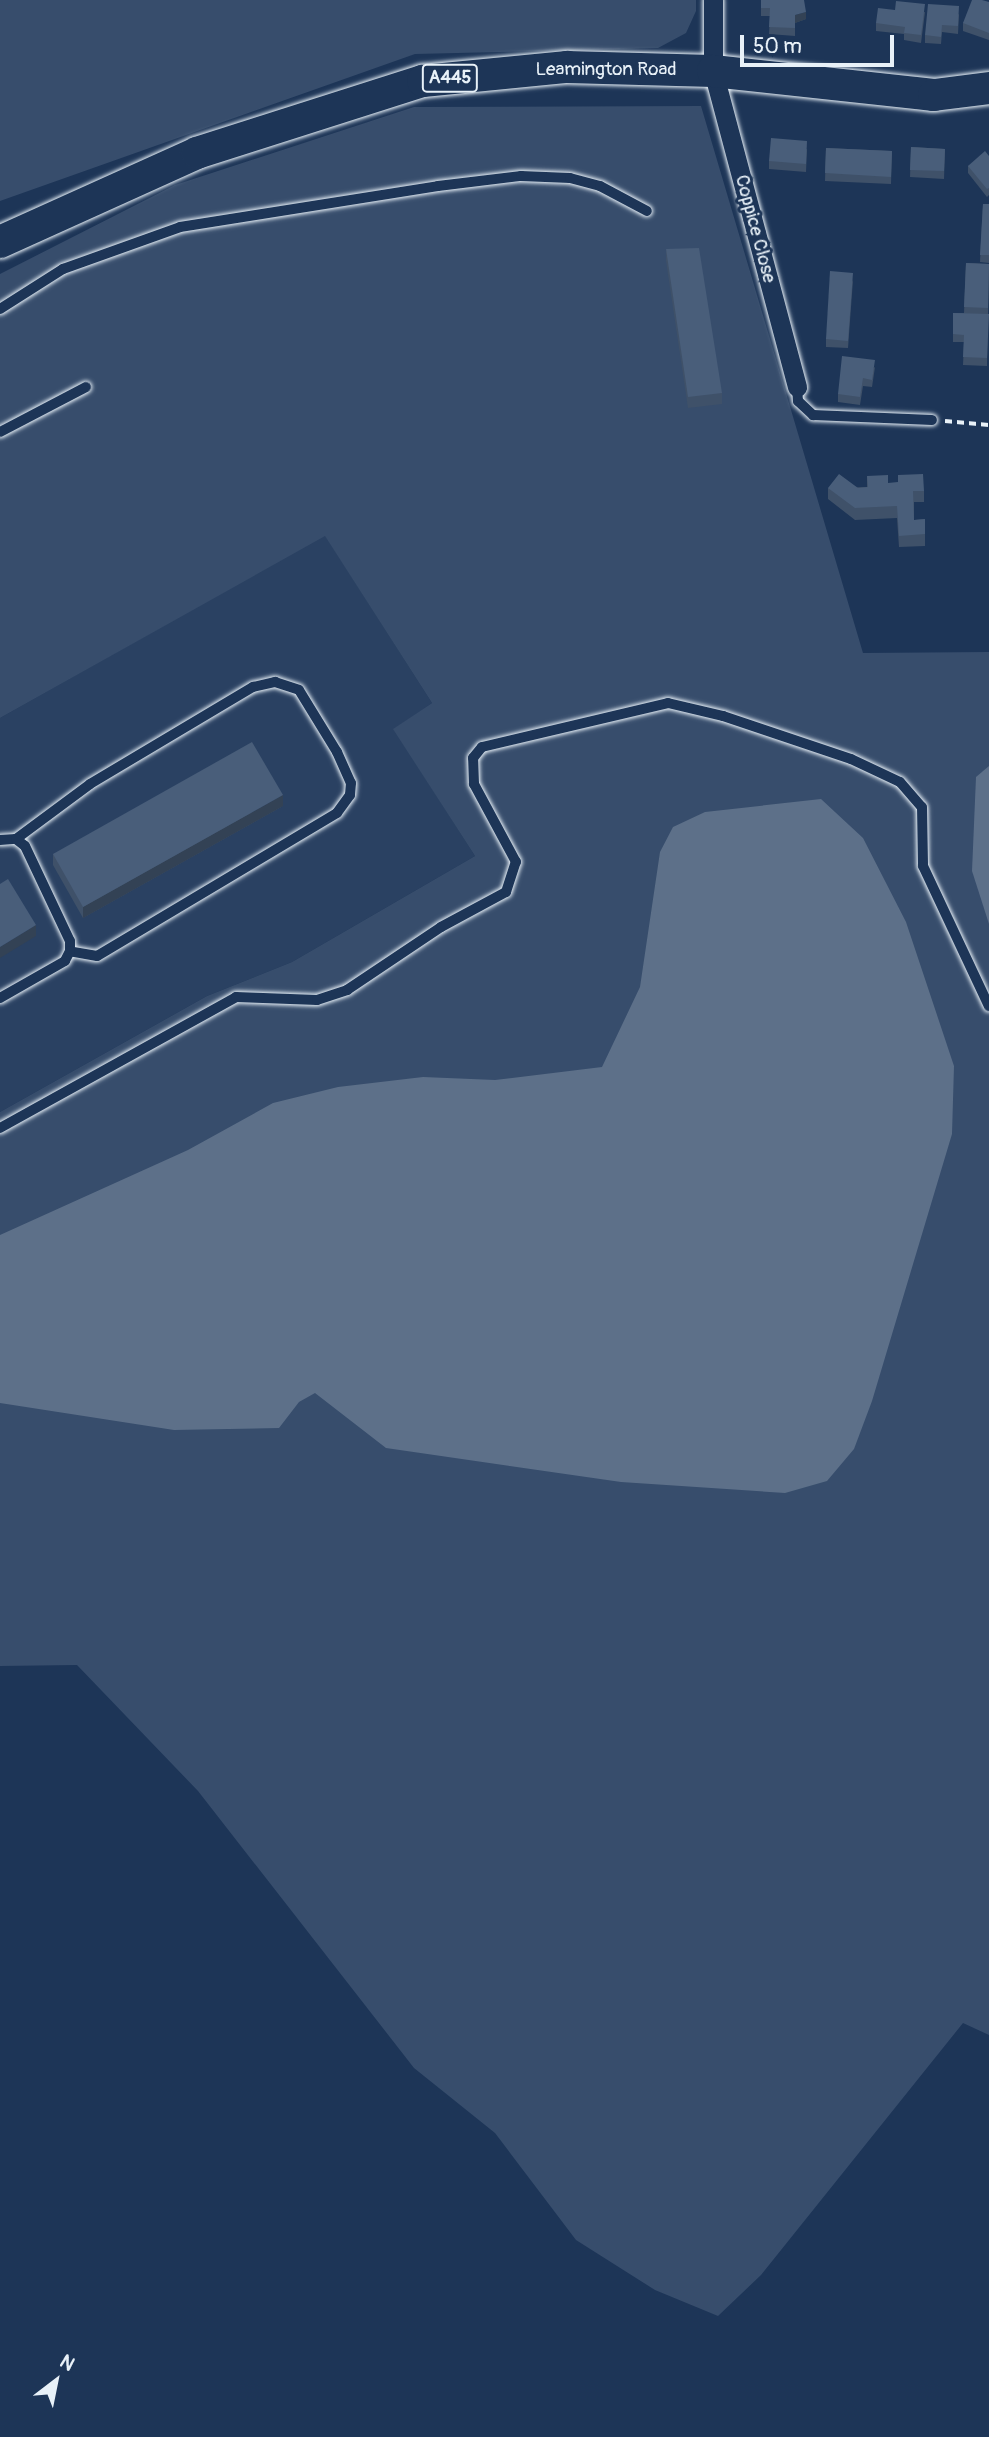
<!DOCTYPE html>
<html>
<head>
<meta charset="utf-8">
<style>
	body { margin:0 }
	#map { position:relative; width:989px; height:2437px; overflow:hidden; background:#1d3557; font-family:Pangolin,sans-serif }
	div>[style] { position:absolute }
	.built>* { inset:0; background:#2a4162 }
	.green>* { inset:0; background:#374d6c }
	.water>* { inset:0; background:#5d7089 }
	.path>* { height:3.5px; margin-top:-1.75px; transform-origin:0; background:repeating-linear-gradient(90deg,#e8f1f8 0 7px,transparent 0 12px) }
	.roads { filter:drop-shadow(0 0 2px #e8f1f8) drop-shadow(0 0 2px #e8f1f8) }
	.lane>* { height:10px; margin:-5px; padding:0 5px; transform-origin:5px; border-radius:5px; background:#1d3557 }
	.street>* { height:19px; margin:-9.5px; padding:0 9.5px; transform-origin:9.5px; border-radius:9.5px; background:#1d3557 }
	.primary>* { height:32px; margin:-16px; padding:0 16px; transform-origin:16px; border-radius:16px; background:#1d3557 }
	.wall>* { inset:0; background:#3f5169 }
	.shaded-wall>* { inset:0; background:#334255 }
	.building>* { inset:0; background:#495e7a }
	span { translate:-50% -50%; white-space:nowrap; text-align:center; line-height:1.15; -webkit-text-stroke:6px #1d3557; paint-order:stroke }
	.shield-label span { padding:2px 5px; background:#1d3557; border:2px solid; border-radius:5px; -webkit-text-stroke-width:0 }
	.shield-label { font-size:18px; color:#e8f1f8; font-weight:700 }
	.street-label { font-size:19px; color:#e8f1f8 }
	.north { position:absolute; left:21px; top:2346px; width:70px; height:70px; -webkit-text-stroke:5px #1d3557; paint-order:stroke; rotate:32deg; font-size:19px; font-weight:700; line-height:28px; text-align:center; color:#e8f1f8 }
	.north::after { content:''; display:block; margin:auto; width:24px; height:32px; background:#e8f1f8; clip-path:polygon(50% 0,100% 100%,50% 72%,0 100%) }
	.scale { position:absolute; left:740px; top:35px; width:154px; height:32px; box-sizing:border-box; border:4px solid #e8f1f8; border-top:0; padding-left:9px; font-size:21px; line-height:24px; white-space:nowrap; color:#e8f1f8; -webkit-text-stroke:5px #1d3557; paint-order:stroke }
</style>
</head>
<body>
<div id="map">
	<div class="built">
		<div style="clip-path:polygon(325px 535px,432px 703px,394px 729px,475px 856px,292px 962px,207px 996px,0 1112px,0 718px)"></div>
	</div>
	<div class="green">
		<div style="clip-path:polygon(0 0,696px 0,696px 11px,686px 33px,658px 48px,415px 54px,0 201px)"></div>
		<div style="clip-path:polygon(701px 106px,863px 653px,989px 652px,989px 2035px,963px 2023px,761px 2275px,718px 2316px,655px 2290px,576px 2240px,495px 2133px,414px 2068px,198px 1791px,77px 1665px,0 1666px,0 1112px,207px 996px,292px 962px,475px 856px,393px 729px,432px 703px,325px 536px,0 718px,0 274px,175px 185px,414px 107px)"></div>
	</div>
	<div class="water">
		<div style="clip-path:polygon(989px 766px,989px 924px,972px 871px,976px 777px)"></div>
		<div style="clip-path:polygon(821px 799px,863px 838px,906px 922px,954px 1066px,952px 1134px,872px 1401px,854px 1449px,827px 1481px,785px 1493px,621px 1482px,386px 1448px,315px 1393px,299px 1402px,279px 1428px,174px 1430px,0 1403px,0 1235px,188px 1150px,273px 1103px,338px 1087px,423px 1077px,495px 1080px,602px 1067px,640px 987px,660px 852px,673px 827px,705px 812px)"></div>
	</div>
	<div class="path">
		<div style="left:945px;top:421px;width:44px;rotate:5.2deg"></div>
	</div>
	<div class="roads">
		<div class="lane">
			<div style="left:0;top:309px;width:75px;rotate:-32.4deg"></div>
			<div style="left:63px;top:269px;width:124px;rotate:-19.7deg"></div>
			<div style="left:180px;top:227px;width:261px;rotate:-9deg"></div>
			<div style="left:438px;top:186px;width:84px;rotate:-6.9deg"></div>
			<div style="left:521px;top:176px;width:49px;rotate:2.3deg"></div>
			<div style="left:570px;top:178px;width:31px;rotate:15deg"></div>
			<div style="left:600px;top:186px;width:53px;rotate:28deg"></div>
			<div style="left:797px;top:387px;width:14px;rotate:86deg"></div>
			<div style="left:798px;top:401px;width:21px;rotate:43deg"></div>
			<div style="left:813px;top:415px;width:119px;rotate:2.4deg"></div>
			<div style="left:0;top:432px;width:97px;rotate:-27.6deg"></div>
			<div style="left:16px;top:839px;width:92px;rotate:-36.6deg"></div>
			<div style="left:90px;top:784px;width:190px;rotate:-30.8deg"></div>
			<div style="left:253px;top:687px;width:23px;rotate:-13deg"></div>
			<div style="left:275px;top:682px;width:25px;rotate:18deg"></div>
			<div style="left:299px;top:690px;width:73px;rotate:58.5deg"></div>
			<div style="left:337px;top:752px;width:34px;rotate:66deg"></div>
			<div style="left:351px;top:783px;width:12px;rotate:95deg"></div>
			<div style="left:350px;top:795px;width:22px;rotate:126deg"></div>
			<div style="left:337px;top:813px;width:279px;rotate:149.2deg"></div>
			<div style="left:97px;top:956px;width:27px;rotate:-170deg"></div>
			<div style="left:0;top:840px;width:16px;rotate:-4deg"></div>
			<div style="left:16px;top:839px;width:11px;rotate:38deg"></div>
			<div style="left:25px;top:846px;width:105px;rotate:64.7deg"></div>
			<div style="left:70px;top:941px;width:10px;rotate:90deg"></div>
			<div style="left:70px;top:951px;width:11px;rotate:117deg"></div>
			<div style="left:65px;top:961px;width:75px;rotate:150.4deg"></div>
			<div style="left:0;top:1128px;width:270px;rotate:-29deg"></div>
			<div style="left:236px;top:997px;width:81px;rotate:2.1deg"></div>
			<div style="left:317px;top:1000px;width:32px;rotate:-18deg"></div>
			<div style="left:347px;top:990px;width:113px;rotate:-33.8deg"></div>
			<div style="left:441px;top:927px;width:74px;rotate:-28.3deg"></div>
			<div style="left:506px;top:892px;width:32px;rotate:-72deg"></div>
			<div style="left:516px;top:862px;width:89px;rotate:-118.3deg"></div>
			<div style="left:474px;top:784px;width:26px;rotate:-92deg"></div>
			<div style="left:473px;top:758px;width:14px;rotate:-51deg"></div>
			<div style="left:482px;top:747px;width:191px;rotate:-13.3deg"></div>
			<div style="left:668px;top:703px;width:57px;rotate:13.3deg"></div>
			<div style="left:723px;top:716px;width:135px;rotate:18.6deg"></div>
			<div style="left:851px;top:759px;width:54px;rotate:25.1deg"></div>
			<div style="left:900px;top:782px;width:33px;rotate:49deg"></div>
			<div style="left:922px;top:807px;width:59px;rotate:89deg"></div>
			<div style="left:923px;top:866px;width:155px;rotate:64.8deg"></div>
		</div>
		<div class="street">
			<div style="left:713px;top:0;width:71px;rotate:90deg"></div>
			<div style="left:713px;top:71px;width:327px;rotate:75.1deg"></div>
		</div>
		<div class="primary">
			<div style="left:0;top:242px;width:216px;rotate:-24.3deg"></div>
			<div style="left:197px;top:153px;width:237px;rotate:-17.7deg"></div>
			<div style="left:423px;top:81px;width:145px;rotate:-5.6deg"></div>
			<div style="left:567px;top:67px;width:146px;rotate:1.6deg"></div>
			<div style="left:713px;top:71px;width:222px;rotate:6.2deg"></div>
			<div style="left:934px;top:95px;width:55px;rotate:-7.3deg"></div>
		</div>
	</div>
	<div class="wall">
		<div style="clip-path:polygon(761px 0,806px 19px,795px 23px,795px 36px,769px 34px,770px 16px,761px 16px)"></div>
		<div style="clip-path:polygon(989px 2px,989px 40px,963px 31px,963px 23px)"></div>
		<div style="clip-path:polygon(925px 12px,921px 43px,904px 40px,904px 34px,876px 31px,876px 23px)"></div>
		<div style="clip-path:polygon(959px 14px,958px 34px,942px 32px,941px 44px,925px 43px,925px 35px)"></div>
		<div style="clip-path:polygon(911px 147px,945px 149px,944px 179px,910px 177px)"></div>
		<div style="clip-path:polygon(826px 148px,892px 151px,891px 184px,825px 181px)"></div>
		<div style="clip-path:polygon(807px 149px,806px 172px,769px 169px,769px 161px)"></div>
		<div style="clip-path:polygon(989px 156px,989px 195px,987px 197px,968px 173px,968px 166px)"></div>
		<div style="clip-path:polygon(983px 204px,989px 204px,989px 263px,980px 262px)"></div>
		<div style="clip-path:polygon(666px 249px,722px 393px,722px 404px,688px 408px,666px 261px)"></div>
		<div style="clip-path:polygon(966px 263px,989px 264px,987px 366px,963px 365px,964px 342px,953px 342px,953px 313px,964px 313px)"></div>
		<div style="clip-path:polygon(853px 280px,848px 348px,826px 347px,826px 339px)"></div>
		<div style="clip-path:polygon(875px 367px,872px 387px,863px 386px,860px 405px,838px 402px,838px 394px)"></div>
		<div style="clip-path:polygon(867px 476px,888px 483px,924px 491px,924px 502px,914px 502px,914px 520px,925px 519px,925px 546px,899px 547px,897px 518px,855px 520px,828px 499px,828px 488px,867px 487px)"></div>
		<div style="clip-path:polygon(283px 806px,83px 918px,53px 865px,53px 854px)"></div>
	</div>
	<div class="shaded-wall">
		<div style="clip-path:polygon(806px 12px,806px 19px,795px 23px,795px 36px,795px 15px)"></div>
		<div style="clip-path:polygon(283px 795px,283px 806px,83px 918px,83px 907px)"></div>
		<div style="clip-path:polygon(36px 925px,36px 936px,0 958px,0 947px)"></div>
	</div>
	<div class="building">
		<div style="clip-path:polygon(761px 0,804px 0,806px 12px,795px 15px,795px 28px,769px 27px,770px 8px,761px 8px)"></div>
		<div style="clip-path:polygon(972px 0,982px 0,989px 2px,989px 33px,963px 23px)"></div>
		<div style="clip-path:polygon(896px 1px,925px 4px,921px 35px,904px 33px,905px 27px,876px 23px,878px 8px,895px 10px)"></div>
		<div style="clip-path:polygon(928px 4px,959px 6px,958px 26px,942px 25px,941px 37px,925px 35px)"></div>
		<div style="clip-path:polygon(771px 138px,807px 141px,806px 164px,769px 161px)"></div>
		<div style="clip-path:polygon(911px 147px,945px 149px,944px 171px,910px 170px)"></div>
		<div style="clip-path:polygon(826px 148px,892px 151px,891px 177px,825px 173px)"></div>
		<div style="clip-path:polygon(985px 151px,989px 156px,989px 188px,987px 189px,968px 166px)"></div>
		<div style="clip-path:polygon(983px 204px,989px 204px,989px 255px,980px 255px)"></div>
		<div style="clip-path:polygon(699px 248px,722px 393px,688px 397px,666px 249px)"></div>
		<div style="clip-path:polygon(966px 263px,989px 264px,988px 308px,964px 307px)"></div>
		<div style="clip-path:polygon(830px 271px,853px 273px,848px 341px,826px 339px)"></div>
		<div style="clip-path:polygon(953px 313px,989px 314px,987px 358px,963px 357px,964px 335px,953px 334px)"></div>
		<div style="clip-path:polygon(842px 356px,875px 360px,872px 380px,863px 378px,860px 397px,838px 394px)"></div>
		<div style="clip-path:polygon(839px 474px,858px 488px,868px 487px,867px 476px,888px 475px,888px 483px,898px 482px,898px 475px,923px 474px,924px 491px,913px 491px,914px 520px,925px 519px,925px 534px,899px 536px,897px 506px,855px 508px,828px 488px)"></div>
		<div style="clip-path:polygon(252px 742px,283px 795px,83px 907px,53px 854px)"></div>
		<div style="clip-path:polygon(8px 879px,36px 925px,0 947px,0 884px)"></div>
	</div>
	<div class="shield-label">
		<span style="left:450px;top:78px">A445</span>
	</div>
	<div class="street-label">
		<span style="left:606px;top:70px">Leamington Road</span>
		<span style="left:755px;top:229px;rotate:75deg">Coppice Close</span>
	</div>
	<div class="north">N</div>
	<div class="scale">50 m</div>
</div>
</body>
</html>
